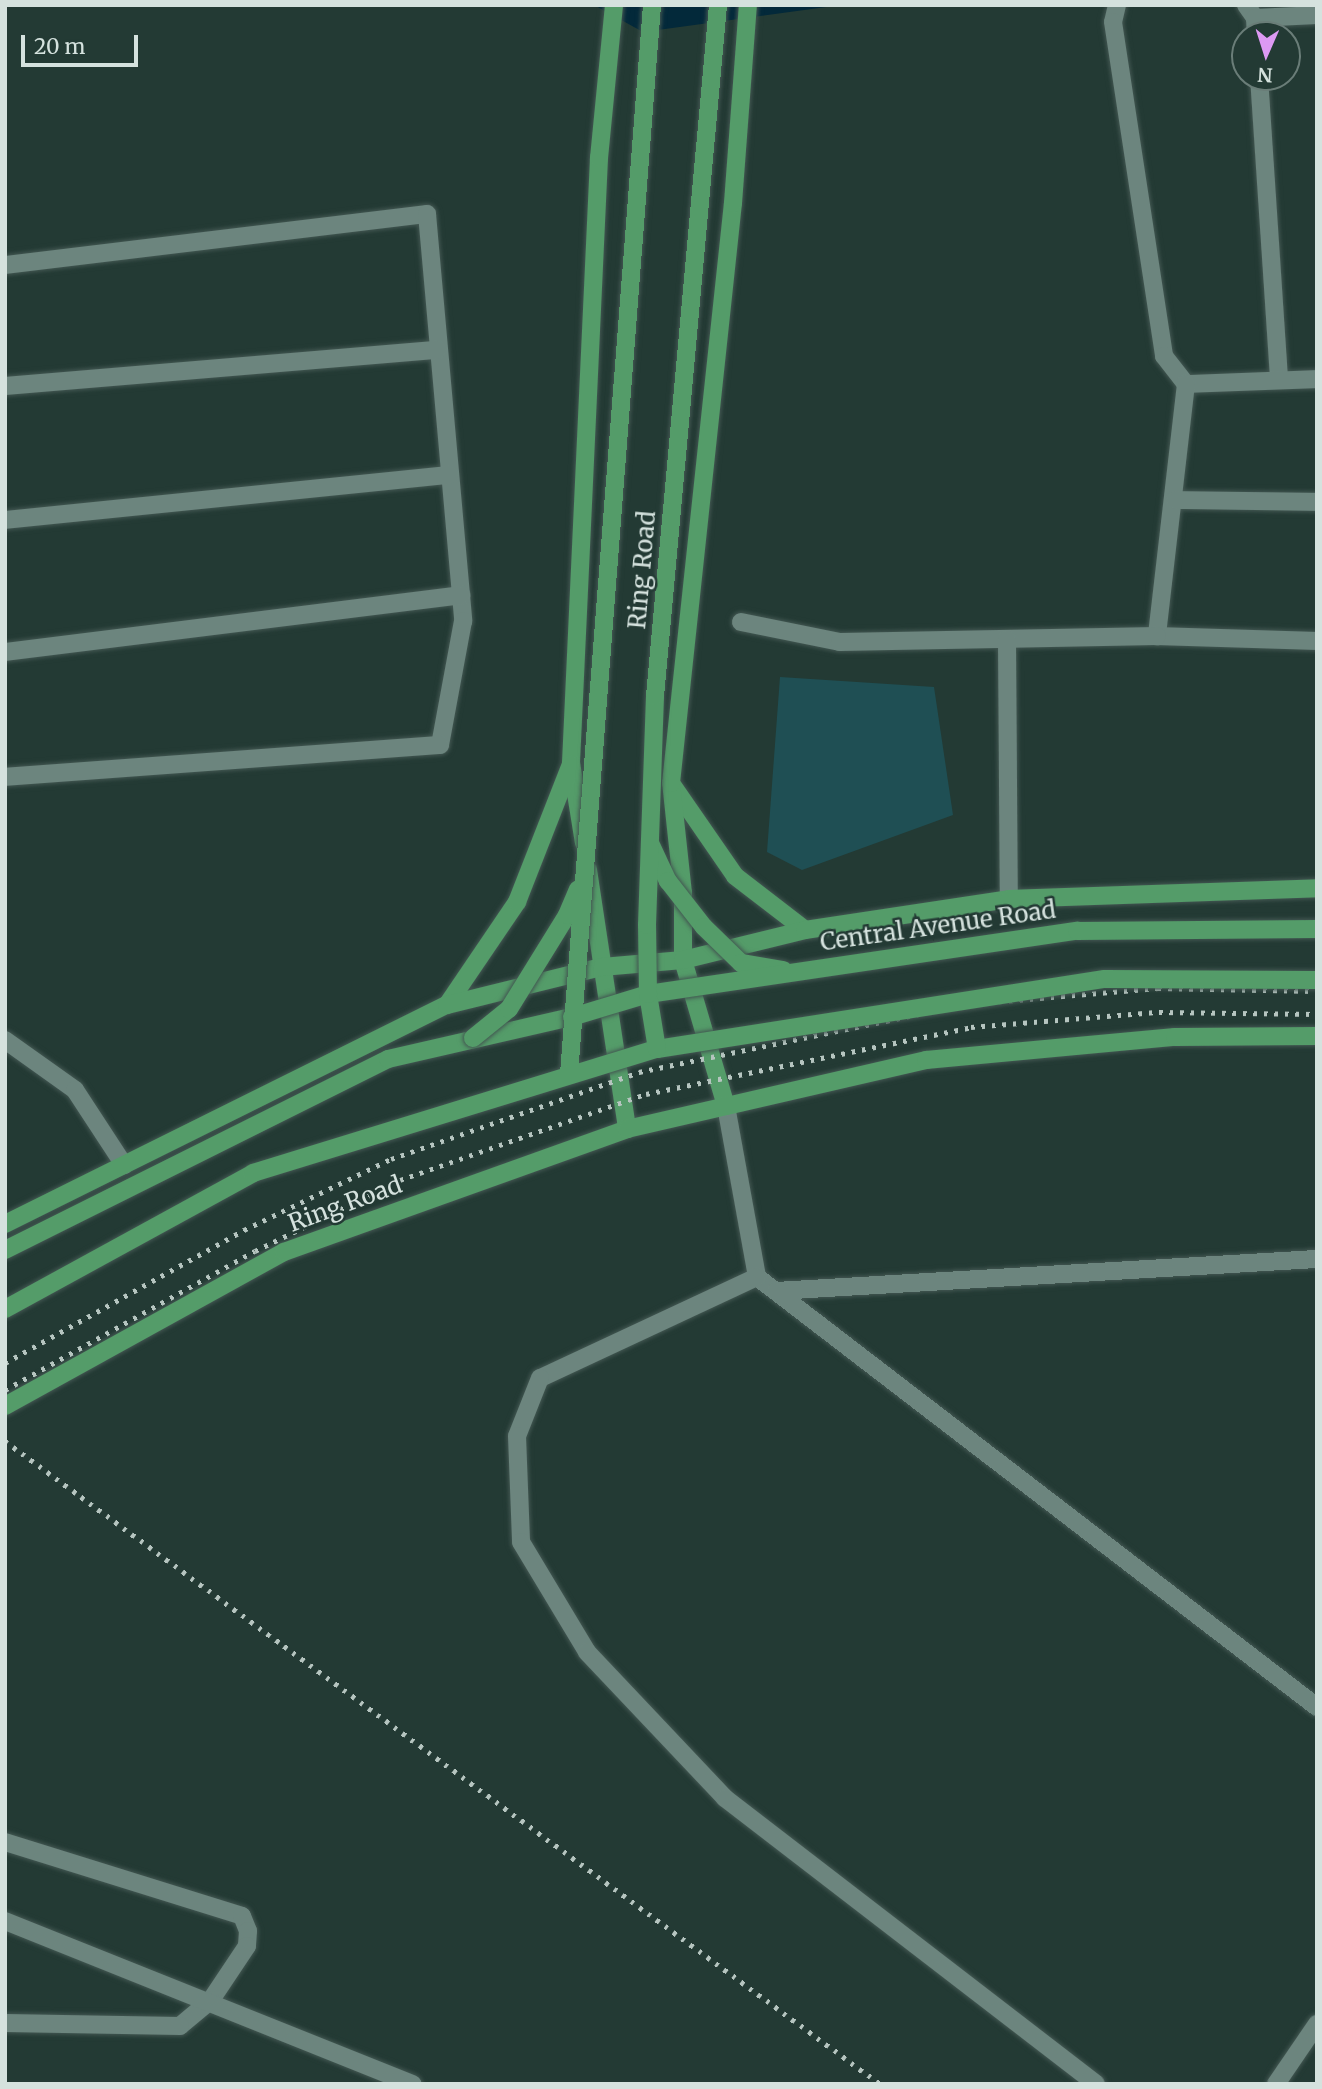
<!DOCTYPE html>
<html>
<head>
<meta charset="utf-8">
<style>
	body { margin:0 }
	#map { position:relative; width:1322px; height:2089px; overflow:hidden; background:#233a34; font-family:Merriweather,serif }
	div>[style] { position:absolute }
	.water>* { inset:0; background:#03293a }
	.building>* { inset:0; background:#1f4f54 }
	.roads { filter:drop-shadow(0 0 2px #435752) drop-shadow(0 0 2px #435752) }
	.minor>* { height:18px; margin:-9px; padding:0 9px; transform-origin:9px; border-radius:9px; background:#6c857e }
	.major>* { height:18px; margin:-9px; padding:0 9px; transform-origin:9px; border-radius:9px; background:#549c69 }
	.rail>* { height:5px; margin-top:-2.5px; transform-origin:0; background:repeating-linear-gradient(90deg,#b6c5c0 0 3.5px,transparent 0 10.5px) }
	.bridges { filter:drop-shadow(0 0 2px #435752) drop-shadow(0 0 2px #435752) }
	.major-bridge>* { height:18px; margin:-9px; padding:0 9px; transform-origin:9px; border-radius:9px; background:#549c69 }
	span { translate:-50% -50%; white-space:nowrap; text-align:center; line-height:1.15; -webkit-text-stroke:5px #233a34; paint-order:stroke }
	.street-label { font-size:24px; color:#d5e2de }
	.frame { position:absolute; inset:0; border:7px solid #d5e2de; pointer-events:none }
	.north { position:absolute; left:1231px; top:21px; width:70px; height:70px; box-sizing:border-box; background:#233a34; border:2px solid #6a7d78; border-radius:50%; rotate:183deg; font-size:19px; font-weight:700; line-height:28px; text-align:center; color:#d5e2de }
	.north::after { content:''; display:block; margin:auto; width:24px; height:32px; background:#dd99f3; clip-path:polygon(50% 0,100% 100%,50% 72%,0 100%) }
	.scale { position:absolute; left:21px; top:35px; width:117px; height:32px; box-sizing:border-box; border:4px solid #d5e2de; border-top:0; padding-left:9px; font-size:21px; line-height:24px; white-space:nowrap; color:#d5e2de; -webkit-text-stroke:5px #233a34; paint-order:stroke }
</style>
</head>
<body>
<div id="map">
	<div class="water">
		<div style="clip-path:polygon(594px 5px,841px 5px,643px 32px)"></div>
	</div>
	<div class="building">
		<div style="clip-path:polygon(780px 677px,934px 687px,953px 815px,802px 870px,767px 852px)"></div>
	</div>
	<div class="roads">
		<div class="minor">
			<div style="left:1117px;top:5px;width:17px;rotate:103deg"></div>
			<div style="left:1113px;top:22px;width:338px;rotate:81.3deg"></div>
			<div style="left:1164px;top:356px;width:36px;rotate:52deg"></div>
			<div style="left:1246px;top:5px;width:16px;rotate:55deg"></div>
			<div style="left:1255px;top:18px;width:17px;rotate:87deg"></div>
			<div style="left:1255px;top:18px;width:62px;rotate:-2.8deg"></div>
			<div style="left:1259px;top:77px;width:302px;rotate:86.2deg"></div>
			<div style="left:5px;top:265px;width:425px;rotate:-6.9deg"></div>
			<div style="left:427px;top:214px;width:409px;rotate:84.9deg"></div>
			<div style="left:463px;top:621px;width:126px;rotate:100.5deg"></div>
			<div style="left:440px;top:745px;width:436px;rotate:175.8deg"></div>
			<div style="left:1317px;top:379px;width:131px;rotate:177.8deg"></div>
			<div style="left:1186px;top:384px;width:254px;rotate:96.6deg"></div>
			<div style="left:1157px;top:636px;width:160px;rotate:1.8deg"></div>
			<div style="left:5px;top:386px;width:434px;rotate:-4.8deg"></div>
			<div style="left:1175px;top:500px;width:142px;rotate:0.8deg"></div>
			<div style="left:5px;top:520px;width:447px;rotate:-5.8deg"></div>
			<div style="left:741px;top:622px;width:101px;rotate:11.4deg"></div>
			<div style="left:840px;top:642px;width:317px;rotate:-1.1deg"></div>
			<div style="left:1007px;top:639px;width:260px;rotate:89.6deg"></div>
			<div style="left:5px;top:652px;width:460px;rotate:-7.1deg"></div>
			<div style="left:5px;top:1040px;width:86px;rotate:35.5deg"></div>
			<div style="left:75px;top:1090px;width:90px;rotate:56.8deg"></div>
			<div style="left:726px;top:1106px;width:174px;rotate:79.7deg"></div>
			<div style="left:757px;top:1277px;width:706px;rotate:37.52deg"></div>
			<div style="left:757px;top:1277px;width:239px;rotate:155deg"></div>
			<div style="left:540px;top:1378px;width:62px;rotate:111.6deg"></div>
			<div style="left:517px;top:1436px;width:106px;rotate:87.8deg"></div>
			<div style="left:521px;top:1542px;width:128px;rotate:59deg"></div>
			<div style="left:587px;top:1652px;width:201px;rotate:46.6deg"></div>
			<div style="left:725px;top:1798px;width:468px;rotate:37.6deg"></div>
			<div style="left:776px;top:1291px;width:542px;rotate:-3.39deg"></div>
			<div style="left:5px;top:1842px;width:248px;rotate:17.3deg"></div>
			<div style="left:242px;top:1916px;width:16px;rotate:68deg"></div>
			<div style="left:248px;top:1931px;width:15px;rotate:94deg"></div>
			<div style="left:247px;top:1946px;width:65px;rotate:123.7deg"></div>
			<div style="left:211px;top:2000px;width:40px;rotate:140deg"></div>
			<div style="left:180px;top:2026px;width:175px;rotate:-179deg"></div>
			<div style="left:5px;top:1921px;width:439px;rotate:21.8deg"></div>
			<div style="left:1276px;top:2084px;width:73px;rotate:-55.7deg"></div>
		</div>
		<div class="major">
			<div style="left:673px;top:786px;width:109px;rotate:55.4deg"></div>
			<div style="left:735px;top:876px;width:88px;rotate:37.6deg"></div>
			<div style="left:584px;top:843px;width:81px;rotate:-99.2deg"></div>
			<div style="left:571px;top:763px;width:606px;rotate:-87.35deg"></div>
			<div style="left:599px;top:158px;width:154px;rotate:-84.4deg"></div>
			<div style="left:588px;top:870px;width:262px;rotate:81.4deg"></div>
			<div style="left:447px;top:1005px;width:125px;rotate:-55.8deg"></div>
			<div style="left:517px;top:902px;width:148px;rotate:-68.6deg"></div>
			<div style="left:726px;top:1106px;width:152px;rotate:-106.4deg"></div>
			<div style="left:683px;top:960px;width:67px;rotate:-90deg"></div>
			<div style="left:683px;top:893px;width:111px;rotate:-96.2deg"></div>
			<div style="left:671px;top:783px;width:583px;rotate:-83.9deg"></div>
			<div style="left:733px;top:203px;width:199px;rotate:-85.7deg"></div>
			<div style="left:5px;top:1224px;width:493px;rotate:-26.4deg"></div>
			<div style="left:447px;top:1005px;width:160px;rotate:-13.8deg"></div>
			<div style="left:602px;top:967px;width:81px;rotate:-4.9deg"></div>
			<div style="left:683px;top:960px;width:126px;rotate:-13.8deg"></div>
			<div style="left:805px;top:930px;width:206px;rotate:-8.6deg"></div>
			<div style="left:1009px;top:899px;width:308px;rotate:-2deg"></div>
			<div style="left:5px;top:1250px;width:428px;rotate:-26.5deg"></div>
			<div style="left:388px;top:1059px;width:189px;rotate:-12.9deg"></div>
			<div style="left:5px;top:1406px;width:319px;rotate:-28.9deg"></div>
			<div style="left:284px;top:1252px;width:364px;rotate:-19.7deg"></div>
			<div style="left:627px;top:1129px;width:307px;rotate:-13deg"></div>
			<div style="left:926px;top:1060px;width:250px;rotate:-5.3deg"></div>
			<div style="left:1175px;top:1037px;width:142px;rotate:-0.4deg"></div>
		</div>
	</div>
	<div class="rail">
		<div style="left:5px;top:1363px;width:274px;rotate:-29.1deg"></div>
		<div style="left:244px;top:1230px;width:163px;rotate:-25.8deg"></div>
		<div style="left:391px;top:1159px;width:263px;rotate:-19.3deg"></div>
		<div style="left:639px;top:1072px;width:335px;rotate:-11.7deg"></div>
		<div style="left:967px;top:1004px;width:192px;rotate:-4.8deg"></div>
		<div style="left:1158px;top:988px;width:159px;rotate:1.1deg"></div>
		<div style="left:5px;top:1390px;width:286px;rotate:-29.1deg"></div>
		<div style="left:255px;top:1251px;width:161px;rotate:-26.1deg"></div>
		<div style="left:400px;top:1180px;width:261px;rotate:-19.3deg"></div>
		<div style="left:646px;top:1094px;width:332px;rotate:-11.6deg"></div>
		<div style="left:971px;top:1027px;width:189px;rotate:-4.6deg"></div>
		<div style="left:1159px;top:1012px;width:158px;rotate:0.7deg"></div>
		<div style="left:5px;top:1441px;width:1086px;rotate:36.31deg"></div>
	</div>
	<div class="bridges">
		<div class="major-bridge">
			<div style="left:651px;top:845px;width:40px;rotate:65deg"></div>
			<div style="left:668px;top:881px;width:58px;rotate:52deg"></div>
			<div style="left:704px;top:927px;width:52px;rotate:44.2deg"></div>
			<div style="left:741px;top:963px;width:43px;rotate:9.5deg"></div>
			<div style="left:572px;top:1017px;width:79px;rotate:-16.8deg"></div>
			<div style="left:648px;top:994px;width:434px;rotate:-8.4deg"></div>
			<div style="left:1077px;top:931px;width:240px;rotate:-0.5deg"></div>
			<div style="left:473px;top:1038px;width:46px;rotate:-38.9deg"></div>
			<div style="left:509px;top:1009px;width:110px;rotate:-58.3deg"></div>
			<div style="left:567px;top:915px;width:28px;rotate:-67deg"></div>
			<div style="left:657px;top:1049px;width:453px;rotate:-8.9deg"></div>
			<div style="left:1105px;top:979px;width:212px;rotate:0.3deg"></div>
			<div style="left:569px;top:1074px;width:1072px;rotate:-85.56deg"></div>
			<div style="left:5px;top:1309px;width:283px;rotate:-28.7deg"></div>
			<div style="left:253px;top:1173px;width:423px;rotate:-17.1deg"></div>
			<div style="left:657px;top:1049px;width:56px;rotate:-99.3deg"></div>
			<div style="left:648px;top:994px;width:69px;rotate:-90.8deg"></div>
			<div style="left:647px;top:925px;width:229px;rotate:-88deg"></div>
			<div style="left:655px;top:696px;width:694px;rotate:-84.79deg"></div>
		</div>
	</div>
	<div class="street-label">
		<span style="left:642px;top:570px;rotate:-85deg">Ring Road</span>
		<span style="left:938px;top:926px;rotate:-8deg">Central Avenue Road</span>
		<span style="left:345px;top:1204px;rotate:-20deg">Ring Road</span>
	</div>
	<div class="frame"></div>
	<div class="north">N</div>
	<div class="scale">20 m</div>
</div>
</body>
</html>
